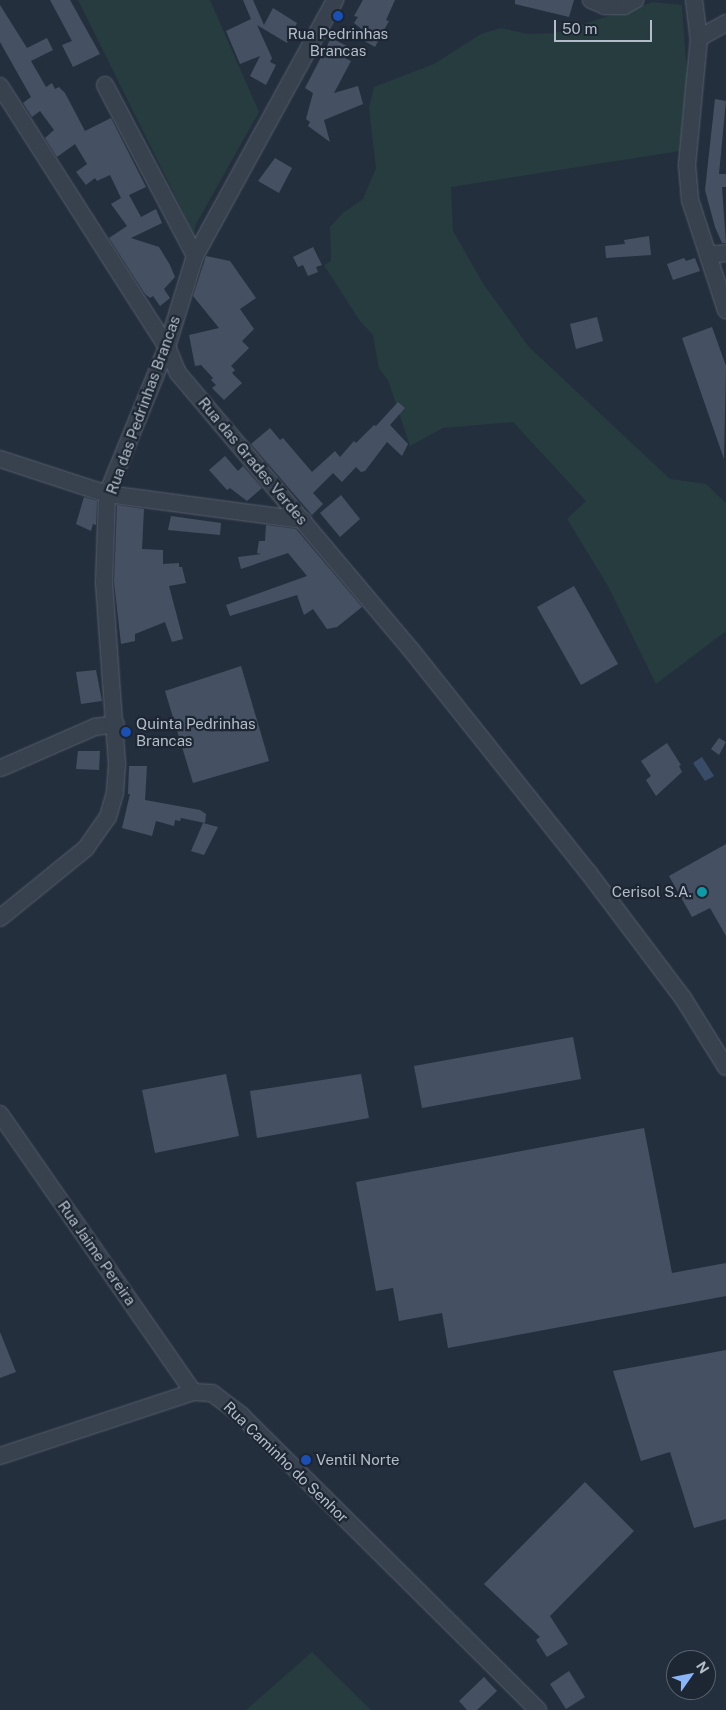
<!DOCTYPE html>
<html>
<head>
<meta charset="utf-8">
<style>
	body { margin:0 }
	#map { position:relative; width:726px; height:1710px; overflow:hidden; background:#242f3e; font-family:"Public Sans",sans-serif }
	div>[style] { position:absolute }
	.green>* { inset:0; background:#263c3f }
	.water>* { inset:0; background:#394c67 }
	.building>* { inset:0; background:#455162 }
	.roads { filter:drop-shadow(0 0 1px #565f6c) drop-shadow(0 0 1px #565f6c) }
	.minor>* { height:16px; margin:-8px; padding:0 8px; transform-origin:8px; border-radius:8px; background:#38414e }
	.dots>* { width:14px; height:14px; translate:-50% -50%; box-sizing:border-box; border:2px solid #1d2633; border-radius:50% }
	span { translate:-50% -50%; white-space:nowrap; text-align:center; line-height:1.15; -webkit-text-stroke:4.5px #1d2633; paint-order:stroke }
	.poi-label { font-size:15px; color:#b4bcc9 }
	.left { translate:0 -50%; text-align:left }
	.right { translate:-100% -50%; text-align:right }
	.street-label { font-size:15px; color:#b4bcc9 }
	.north { position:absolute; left:666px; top:1650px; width:50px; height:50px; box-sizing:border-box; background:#1d2633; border:1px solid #59626f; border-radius:50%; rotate:57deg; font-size:14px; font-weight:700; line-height:20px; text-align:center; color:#b4bcc9 }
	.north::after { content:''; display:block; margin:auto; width:18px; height:22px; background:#8ab4f8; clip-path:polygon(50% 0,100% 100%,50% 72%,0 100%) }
	.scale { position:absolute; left:554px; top:20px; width:98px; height:22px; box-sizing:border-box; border:2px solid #b4bcc9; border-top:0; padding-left:6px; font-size:15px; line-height:18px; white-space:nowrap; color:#b4bcc9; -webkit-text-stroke:4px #1d2633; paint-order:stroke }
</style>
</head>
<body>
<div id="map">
	<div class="green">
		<div style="clip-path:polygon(78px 0,210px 0,259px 112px,196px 224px,194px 234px)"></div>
		<div style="clip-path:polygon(653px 2px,682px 5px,687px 76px,680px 151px,451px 187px,453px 231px,484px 285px,529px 347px,670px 479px,706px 484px,726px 503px,726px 631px,656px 684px,608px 586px,567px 519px,586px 501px,513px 422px,443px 428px,410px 446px,388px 380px,379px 369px,373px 335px,360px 321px,324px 265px,331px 261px,330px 227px,343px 213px,363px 199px,376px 168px,369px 108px,374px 87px,434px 64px,481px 34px,501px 28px,527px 34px,555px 33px)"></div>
		<div style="clip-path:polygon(312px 1652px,371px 1710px,246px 1710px)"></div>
	</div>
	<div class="water">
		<div style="clip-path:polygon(702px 757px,714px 776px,705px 781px,693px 763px)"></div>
	</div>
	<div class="building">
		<div style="clip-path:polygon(50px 0,70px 0,100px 54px,73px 67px,62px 45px,72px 41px)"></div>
		<div style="clip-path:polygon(243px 0,253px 0,264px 25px,273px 8px,297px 23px,287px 43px,257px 25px,272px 58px,270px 62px,276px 65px,266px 85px,250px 76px,260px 56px,240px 64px,226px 31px,251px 19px)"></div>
		<div style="clip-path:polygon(363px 0,395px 0,386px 20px,389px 21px,375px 47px,359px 38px,364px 31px,354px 23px,358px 17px,354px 16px)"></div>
		<div style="clip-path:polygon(515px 0,574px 0,569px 17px,515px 4px)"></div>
		<div style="clip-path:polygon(0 5px,27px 48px,47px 38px,53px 50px,31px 61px,46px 87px,52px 83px,55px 89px,59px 87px,65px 93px,85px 131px,111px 118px,146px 187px,129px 195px,141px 217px,156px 209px,162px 223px,131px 238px,159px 247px,170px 265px,175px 277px,164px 289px,170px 298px,160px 306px,153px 296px,150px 298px,145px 294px,109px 238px,127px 226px,111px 204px,121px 198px,110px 175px,97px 181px,95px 178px,86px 185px,76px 172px,87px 164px,75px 144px,57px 157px,45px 138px,54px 130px,40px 111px,32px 117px,23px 103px,31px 97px,0 42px)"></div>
		<div style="clip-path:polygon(331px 38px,347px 46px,341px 56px,351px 61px,334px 93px,358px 86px,363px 104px,324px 120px,330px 142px,308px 126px,310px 122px,306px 119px,313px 93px,305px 88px)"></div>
		<div style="clip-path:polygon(715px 99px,726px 101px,719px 174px,726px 174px,726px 187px,722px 187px,726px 243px,722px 243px,715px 227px,705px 190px)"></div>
		<div style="clip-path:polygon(275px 158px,292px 168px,279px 193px,258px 181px)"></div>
		<div style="clip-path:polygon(649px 236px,651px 255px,606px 258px,605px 246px,625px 244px,624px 240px)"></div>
		<div style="clip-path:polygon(313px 247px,322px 265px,316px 267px,318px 272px,308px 276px,303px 265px,298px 267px,293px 257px)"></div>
		<div style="clip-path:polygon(206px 256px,230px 261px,256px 298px,240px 309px,254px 329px,242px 341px,249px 348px,231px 366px,235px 370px,232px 373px,242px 383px,224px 400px,212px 388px,216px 385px,211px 380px,213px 378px,201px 365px,195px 366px,189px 335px,219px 328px,193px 296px)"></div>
		<div style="clip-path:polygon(684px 258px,686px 261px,695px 258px,700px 271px,673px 280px,667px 264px)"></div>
		<div style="clip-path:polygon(597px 317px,603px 341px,576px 349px,570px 324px)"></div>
		<div style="clip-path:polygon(712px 327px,726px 366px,724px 459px,682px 338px)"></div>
		<div style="clip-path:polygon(398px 402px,405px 408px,390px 425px,408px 444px,402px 456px,387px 442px,365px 471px,361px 472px,356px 467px,342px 482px,333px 473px,313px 493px,323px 504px,312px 515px,251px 444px,270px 428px,280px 440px,283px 438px,312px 472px,335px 451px,340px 457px,354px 441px,356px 443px,374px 425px,376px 426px)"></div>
		<div style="clip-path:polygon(225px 456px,238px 471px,243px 466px,262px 488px,247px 501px,230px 488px,227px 490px,209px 470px)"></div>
		<div style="clip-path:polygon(341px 495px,360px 519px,340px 537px,320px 513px)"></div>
		<div style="clip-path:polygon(84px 497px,97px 501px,96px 525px,93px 524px,91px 531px,76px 524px)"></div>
		<div style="clip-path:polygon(117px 505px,144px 509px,142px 549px,163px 550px,163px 564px,179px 563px,179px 567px,182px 567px,186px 583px,169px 586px,183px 639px,172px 642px,165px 622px,135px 634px,135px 641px,121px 644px,114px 582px)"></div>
		<div style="clip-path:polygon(171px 516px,221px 523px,220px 535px,168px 530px)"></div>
		<div style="clip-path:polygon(266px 525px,296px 529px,362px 607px,337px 627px,327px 629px,313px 609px,304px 615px,297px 595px,230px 616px,226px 605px,307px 576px,288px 553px,241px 569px,238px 557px,261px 554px,257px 553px,259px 541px,265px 541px)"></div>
		<div style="clip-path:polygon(574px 586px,618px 664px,581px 685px,537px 607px)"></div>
		<div style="clip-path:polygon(241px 666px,269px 761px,193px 783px,165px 691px)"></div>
		<div style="clip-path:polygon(96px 670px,102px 701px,81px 704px,76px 672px)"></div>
		<div style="clip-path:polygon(719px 738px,726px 742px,719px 755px,711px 749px)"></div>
		<div style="clip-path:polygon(667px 743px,681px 765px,679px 766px,682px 772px,656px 796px,646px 780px,651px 776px,641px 761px)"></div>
		<div style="clip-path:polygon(78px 751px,100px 751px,99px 770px,76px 769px)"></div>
		<div style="clip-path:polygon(129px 766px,147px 766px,145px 800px,200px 810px,206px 814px,205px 823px,181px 818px,180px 821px,175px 820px,174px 826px,156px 821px,152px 836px,122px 828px,130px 794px,128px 794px)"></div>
		<div style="clip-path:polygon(203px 823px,218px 827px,204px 855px,191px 851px)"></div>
		<div style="clip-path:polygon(726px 844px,726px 936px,710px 908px,692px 917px,669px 876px)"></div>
		<div style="clip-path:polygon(573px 1037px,581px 1079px,422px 1108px,414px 1066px)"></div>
		<div style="clip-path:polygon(226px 1074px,239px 1136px,155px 1153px,142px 1090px)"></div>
		<div style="clip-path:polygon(361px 1074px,369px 1118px,257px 1138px,250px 1091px)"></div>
		<div style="clip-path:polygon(644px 1128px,672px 1273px,726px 1263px,726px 1296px,448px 1348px,442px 1313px,399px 1321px,393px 1288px,376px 1291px,356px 1182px)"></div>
		<div style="clip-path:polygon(0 1332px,16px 1372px,0 1378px)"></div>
		<div style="clip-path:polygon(726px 1350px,726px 1519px,694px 1528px,670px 1452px,641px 1461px,613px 1371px)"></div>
		<div style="clip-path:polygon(585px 1482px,634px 1531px,550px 1616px,568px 1644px,547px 1657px,536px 1640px,540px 1637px,484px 1584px)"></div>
		<div style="clip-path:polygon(569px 1671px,585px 1697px,566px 1709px,550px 1684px)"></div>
		<div style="clip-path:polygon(484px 1677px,497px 1691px,477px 1710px,467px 1710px,459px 1701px)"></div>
	</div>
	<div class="roads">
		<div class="minor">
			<div style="left:591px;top:0;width:15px;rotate:23deg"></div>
			<div style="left:605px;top:6px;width:19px"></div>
			<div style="left:624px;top:6px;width:13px;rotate:-29deg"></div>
			<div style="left:694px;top:0;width:38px;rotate:83deg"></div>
			<div style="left:699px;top:38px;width:128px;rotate:95.4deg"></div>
			<div style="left:687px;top:165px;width:35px;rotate:85deg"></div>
			<div style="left:690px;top:200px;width:116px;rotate:71.9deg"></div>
			<div style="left:699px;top:38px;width:31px;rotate:-29deg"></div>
			<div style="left:105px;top:85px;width:193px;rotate:62.2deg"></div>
			<div style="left:0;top:86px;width:310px;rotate:57.4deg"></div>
			<div style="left:167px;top:347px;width:28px;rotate:67deg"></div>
			<div style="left:178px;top:373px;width:363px;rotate:49.9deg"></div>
			<div style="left:412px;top:651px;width:283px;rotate:51.5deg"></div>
			<div style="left:588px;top:872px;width:158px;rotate:53deg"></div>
			<div style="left:683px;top:998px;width:81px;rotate:58.1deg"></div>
			<div style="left:708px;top:255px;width:18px;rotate:-6deg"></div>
			<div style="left:0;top:459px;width:113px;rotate:18.1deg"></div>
			<div style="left:107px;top:494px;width:198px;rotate:7.6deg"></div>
			<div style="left:1px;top:768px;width:103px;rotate:-23.6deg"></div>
			<div style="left:95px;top:727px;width:21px;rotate:-8deg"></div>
			<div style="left:0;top:918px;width:111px;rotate:-39.1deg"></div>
			<div style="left:86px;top:848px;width:38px;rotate:-55deg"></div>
			<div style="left:108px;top:817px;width:26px;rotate:-74deg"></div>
			<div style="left:115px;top:792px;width:28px;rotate:-86deg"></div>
			<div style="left:117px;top:764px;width:182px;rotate:-94.1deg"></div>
			<div style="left:104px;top:582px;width:88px;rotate:-88deg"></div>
			<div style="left:107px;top:494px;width:159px;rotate:-67.8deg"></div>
			<div style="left:167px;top:347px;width:95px;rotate:-72.9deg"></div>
			<div style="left:195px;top:256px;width:292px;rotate:-61.3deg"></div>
			<div style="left:0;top:1114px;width:338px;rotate:55.2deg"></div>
			<div style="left:0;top:1456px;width:203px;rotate:-18.3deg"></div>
			<div style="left:193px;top:1392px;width:19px;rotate:3deg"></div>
			<div style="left:212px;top:1393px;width:38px;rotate:37deg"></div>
			<div style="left:242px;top:1416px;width:417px;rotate:44.8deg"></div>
		</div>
	</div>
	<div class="dots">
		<div style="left:338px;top:16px;background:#1a4fb4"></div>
		<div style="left:126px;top:732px;background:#1a4fb4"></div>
		<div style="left:702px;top:892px;background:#0f9aa8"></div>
		<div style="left:306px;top:1460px;background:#1a4fb4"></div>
	</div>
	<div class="poi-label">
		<span style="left:338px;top:42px">Rua Pedrinhas<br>Brancas</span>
		<span class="left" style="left:136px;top:732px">Quinta Pedrinhas<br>Brancas</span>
		<span class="right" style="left:692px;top:892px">Cerisol S.A.</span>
		<span class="left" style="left:316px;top:1460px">Ventil Norte</span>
	</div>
	<div class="street-label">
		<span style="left:143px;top:405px;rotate:-70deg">Rua das Pedrinhas Brancas</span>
		<span style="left:253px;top:461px;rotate:50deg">Rua das Grades Verdes</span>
		<span style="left:97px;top:1253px;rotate:55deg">Rua Jaime Pereira</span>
		<span style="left:286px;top:1462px;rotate:44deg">Rua Caminho do Senhor</span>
	</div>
	<div class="north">N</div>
	<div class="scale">50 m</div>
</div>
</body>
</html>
